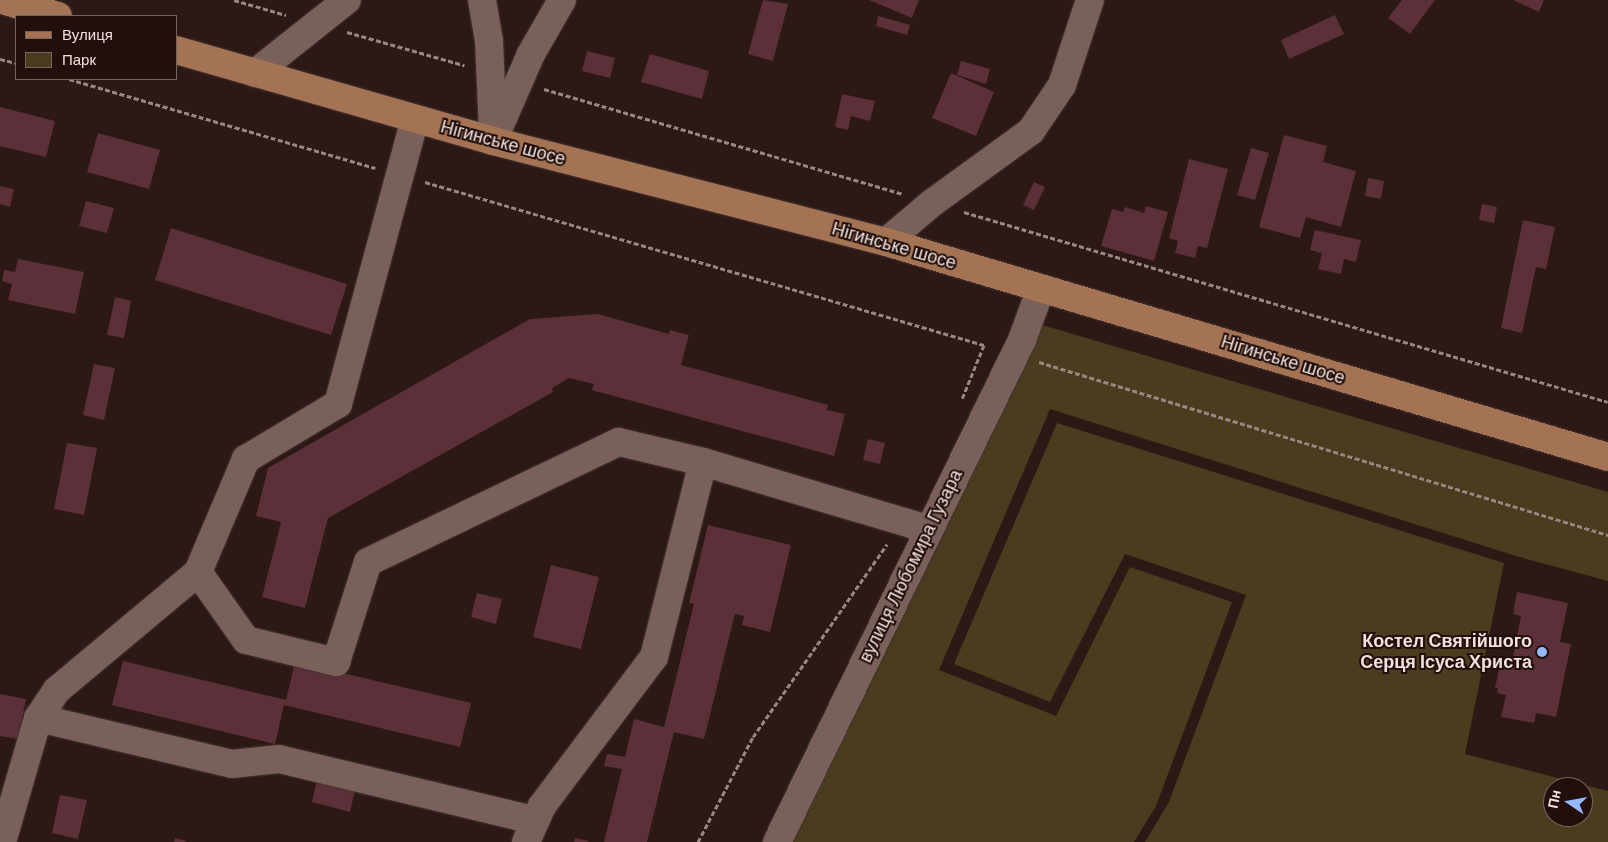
<!DOCTYPE html>
<html>
<head>
<meta charset="utf-8">
<style>
	body { margin:0 }
	#map { position:relative; width:1608px; height:842px; overflow:hidden; background:#2c1814; font-family:"DM Sans",sans-serif }
	div>[style] { position:absolute }
	.green>* { inset:0; background:#4a3c1f }
	.building>* { inset:0; background:#5b3039 }
	.path>* { height:3px; margin-top:-1.5px; transform-origin:0; background:repeating-linear-gradient(90deg,#978682 0 5px,transparent 0 7.5px) }
	.roads { filter:drop-shadow(0 0 1px #453533) drop-shadow(0 0 1px #453533) }
	.minor>* { height:28px; margin:-14px; padding:0 14px; transform-origin:14px; border-radius:14px; background:#79605b }
	.major>* { height:28px; margin:-14px; padding:0 14px; transform-origin:14px; border-radius:14px; background:#a37353 }
	.dots>* { width:14px; height:14px; translate:-50% -50%; box-sizing:border-box; border:2px solid #220f0b; border-radius:50% }
	span { translate:-50% -50%; white-space:nowrap; text-align:center; line-height:1.15; -webkit-text-stroke:4px #220f0b; paint-order:stroke }
	.street-label { font-size:18px; color:#f1e2df }
	.poi-label { font-size:18px; color:#f1e2df; font-weight:700 }
	.right { translate:-100% -50%; text-align:right }
	.legend { position:absolute; left:15px; top:15px; width:162px; height:65px; box-sizing:border-box; background:#220f0b; border:1px solid #756360; margin:0; padding:6px 9px; list-style:none; font-size:15px; color:#f1e2df }
	.legend li { display:flex; align-items:center; gap:10px; height:25px }
	.legend b { width:25px; border:1px solid #756360 }
	.north { position:absolute; left:1543px; top:777px; width:50px; height:50px; box-sizing:border-box; background:#220f0b; border:1px solid #756360; border-radius:50%; rotate:282deg; font-size:14px; font-weight:700; line-height:20px; text-align:center; color:#f1e2df }
	.north::after { content:''; display:block; margin:auto; width:18px; height:22px; background:#95b7fd; clip-path:polygon(50% 0,100% 100%,50% 72%,0 100%) }
</style>
</head>
<body>
<div id="map">
	<div class="green">
		<div style="clip-path:polygon(1039px 324px,1608px 492px,1608px 581px,1516px 556px,1050px 409px,939px 670px,1056px 716px,1130px 567px,1232px 602px,1156px 806px,1134px 842px,790px 842px)"></div>
		<div style="clip-path:polygon(evenodd,1057px 423px,1504px 563px,1465px 754px,1608px 791px,1608px 842px,1145px 842px,1169px 802px,1246px 595px,1125px 554px,1050px 702px,954px 664px,1057px 423px,1553px 787px,1583px 787px,1583px 817px,1553px 817px,1553px 787px)"></div>
	</div>
	<div class="building">
		<div style="clip-path:polygon(763px 0,788px 4px,773px 61px,748px 54px)"></div>
		<div style="clip-path:polygon(869px 0,919px 0,912px 18px)"></div>
		<div style="clip-path:polygon(1402px 0,1435px 0,1410px 34px,1388px 18px)"></div>
		<div style="clip-path:polygon(1513px 0,1544px 0,1539px 12px)"></div>
		<div style="clip-path:polygon(1335px 15px,1344px 34px,1289px 59px,1281px 40px)"></div>
		<div style="clip-path:polygon(878px 16px,910px 25px,907px 35px,876px 26px)"></div>
		<div style="clip-path:polygon(587px 51px,615px 58px,610px 78px,582px 71px)"></div>
		<div style="clip-path:polygon(650px 54px,709px 71px,702px 99px,641px 82px)"></div>
		<div style="clip-path:polygon(961px 61px,990px 69px,986px 84px,957px 75px)"></div>
		<div style="clip-path:polygon(951px 73px,994px 92px,976px 136px,932px 118px)"></div>
		<div style="clip-path:polygon(842px 94px,875px 101px,870px 121px,851px 116px,848px 130px,835px 127px)"></div>
		<div style="clip-path:polygon(0 107px,55px 121px,46px 157px,0 146px)"></div>
		<div style="clip-path:polygon(98px 133px,160px 150px,149px 189px,87px 172px)"></div>
		<div style="clip-path:polygon(1284px 135px,1327px 146px,1323px 162px,1356px 171px,1341px 227px,1306px 217px,1300px 238px,1259px 227px)"></div>
		<div style="clip-path:polygon(1251px 148px,1269px 153px,1255px 200px,1237px 195px)"></div>
		<div style="clip-path:polygon(1189px 159px,1228px 169px,1207px 248px,1198px 246px,1195px 258px,1175px 253px,1178px 241px,1169px 238px)"></div>
		<div style="clip-path:polygon(1368px 178px,1384px 181px,1381px 199px,1365px 196px)"></div>
		<div style="clip-path:polygon(1034px 182px,1045px 187px,1034px 210px,1023px 205px)"></div>
		<div style="clip-path:polygon(0 186px,14px 189px,10px 207px,0 204px)"></div>
		<div style="clip-path:polygon(86px 201px,114px 208px,107px 233px,79px 226px)"></div>
		<div style="clip-path:polygon(1482px 204px,1497px 207px,1494px 223px,1479px 220px)"></div>
		<div style="clip-path:polygon(1146px 206px,1168px 212px,1154px 261px,1101px 246px,1112px 209px,1123px 212px,1125px 207px,1144px 213px)"></div>
		<div style="clip-path:polygon(1523px 220px,1555px 227px,1546px 269px,1536px 267px,1522px 333px,1501px 328px)"></div>
		<div style="clip-path:polygon(171px 228px,347px 284px,331px 335px,155px 280px)"></div>
		<div style="clip-path:polygon(1315px 230px,1361px 240px,1356px 262px,1344px 259px,1341px 274px,1318px 269px,1322px 253px,1310px 250px)"></div>
		<div style="clip-path:polygon(18px 259px,84px 272px,75px 314px,8px 300px,12px 284px,2px 281px,4px 270px,15px 272px)"></div>
		<div style="clip-path:polygon(115px 297px,131px 301px,124px 338px,107px 335px)"></div>
		<div style="clip-path:polygon(598px 314px,669px 334px,670px 330px,689px 335px,681px 365px,828px 405px,827px 410px,845px 414px,834px 456px,592px 390px,594px 384px,569px 378px,552px 388px,553px 392px,328px 518px,305px 608px,262px 597px,281px 522px,256px 516px,268px 468px,530px 319px)"></div>
		<div style="clip-path:polygon(94px 364px,115px 368px,104px 420px,83px 415px)"></div>
		<div style="clip-path:polygon(868px 439px,885px 443px,880px 464px,863px 460px)"></div>
		<div style="clip-path:polygon(67px 443px,97px 448px,84px 515px,54px 509px)"></div>
		<div style="clip-path:polygon(708px 525px,791px 545px,770px 632px,742px 625px,744px 616px,735px 614px,704px 739px,674px 732px,647px 842px,604px 842px,622px 769px,604px 766px,607px 754px,625px 757px,634px 719px,664px 727px,694px 604px,689px 603px)"></div>
		<div style="clip-path:polygon(551px 565px,599px 577px,581px 649px,533px 637px)"></div>
		<div style="clip-path:polygon(1517px 592px,1568px 603px,1560px 642px,1571px 644px,1556px 717px,1536px 713px,1534px 723px,1501px 717px,1506px 695px,1497px 693px,1498px 688px,1495px 688px,1501px 660px,1512px 662px,1521px 616px,1513px 614px)"></div>
		<div style="clip-path:polygon(477px 593px,502px 599px,496px 624px,471px 617px)"></div>
		<div style="clip-path:polygon(123px 661px,286px 700px,295px 662px,471px 703px,460px 747px,284px 705px,275px 744px,112px 705px)"></div>
		<div style="clip-path:polygon(0 694px,26px 699px,18px 739px,0 736px)"></div>
		<div style="clip-path:polygon(317px 780px,355px 790px,350px 812px,312px 802px)"></div>
		<div style="clip-path:polygon(60px 795px,87px 800px,78px 839px,52px 833px)"></div>
		<div style="clip-path:polygon(175px 838px,186px 841px,186px 842px,174px 842px)"></div>
		<div style="clip-path:polygon(575px 838px,589px 841px,588px 842px,574px 842px)"></div>
	</div>
	<div class="path">
		<div style="left:234px;top:0;width:54px;rotate:16.1deg"></div>
		<div style="left:347px;top:32px;width:122px;rotate:15.8deg"></div>
		<div style="left:0;top:59px;width:16px;rotate:14deg"></div>
		<div style="left:69px;top:79px;width:319px;rotate:16.2deg"></div>
		<div style="left:544px;top:89px;width:374px;rotate:16.3deg"></div>
		<div style="left:425px;top:182px;width:582px;rotate:16.26deg"></div>
		<div style="left:984px;top:345px;width:58px;rotate:112.2deg"></div>
		<div style="left:964px;top:212px;width:671px;rotate:16.44deg"></div>
		<div style="left:1039px;top:362px;width:595px;rotate:16.91deg"></div>
		<div style="left:698px;top:842px;width:119px;rotate:-62.4deg"></div>
		<div style="left:753px;top:737px;width:235px;rotate:-55.2deg"></div>
	</div>
	<div class="roads">
		<div class="minor">
			<div style="left:482px;top:0;width:42px;rotate:80.3deg"></div>
			<div style="left:489px;top:41px;width:91px;rotate:87.5deg"></div>
			<div style="left:255px;top:73px;width:117px;rotate:-38.4deg"></div>
			<div style="left:493px;top:141px;width:95px;rotate:-66.4deg"></div>
			<div style="left:531px;top:54px;width:62px;rotate:-60.1deg"></div>
			<div style="left:886px;top:242px;width:60px;rotate:-40.3deg"></div>
			<div style="left:932px;top:203px;width:122px;rotate:-36deg"></div>
			<div style="left:1031px;top:131px;width:55px;rotate:-56deg"></div>
			<div style="left:1062px;top:85px;width:89px;rotate:-71.8deg"></div>
			<div style="left:198px;top:572px;width:83px;rotate:54.8deg"></div>
			<div style="left:246px;top:640px;width:93px;rotate:13.7deg"></div>
			<div style="left:336px;top:662px;width:105px;rotate:-72.3deg"></div>
			<div style="left:368px;top:562px;width:278px;rotate:-25.6deg"></div>
			<div style="left:619px;top:442px;width:86px;rotate:13.4deg"></div>
			<div style="left:703px;top:462px;width:235px;rotate:16.6deg"></div>
			<div style="left:38px;top:718px;width:199px;rotate:13.3deg"></div>
			<div style="left:232px;top:764px;width:47px;rotate:-6.1deg"></div>
			<div style="left:279px;top:759px;width:262px;rotate:13.5deg"></div>
			<div style="left:2px;top:842px;width:129px;rotate:-73.8deg"></div>
			<div style="left:38px;top:718px;width:34px;rotate:-56deg"></div>
			<div style="left:57px;top:690px;width:184px;rotate:-39.9deg"></div>
			<div style="left:198px;top:572px;width:123px;rotate:-67deg"></div>
			<div style="left:246px;top:459px;width:107px;rotate:-30.9deg"></div>
			<div style="left:338px;top:404px;width:295px;rotate:-74.9deg"></div>
			<div style="left:526px;top:842px;width:39px;rotate:-66deg"></div>
			<div style="left:542px;top:806px;width:186px;rotate:-53.1deg"></div>
			<div style="left:654px;top:657px;width:201px;rotate:-75.9deg"></div>
			<div style="left:777px;top:842px;width:559px;rotate:-63.99deg"></div>
			<div style="left:1022px;top:340px;width:55px;rotate:-69.9deg"></div>
		</div>
		<div class="major">
			<div style="left:2px;top:0;width:58px;rotate:15.9deg"></div>
			<div style="left:176px;top:50px;width:330px;rotate:16deg"></div>
			<div style="left:493px;top:141px;width:406px;rotate:14.4deg"></div>
			<div style="left:886px;top:242px;width:753px;rotate:16.58deg"></div>
		</div>
	</div>
	<div class="dots">
		<div style="left:1542px;top:652px;background:#95b7fd"></div>
	</div>
	<div class="street-label">
		<span style="left:503px;top:143px;rotate:15deg">Нігинське шосе</span>
		<span style="left:894px;top:246px;rotate:16deg">Нігинське шосе</span>
		<span style="left:1283px;top:360px;rotate:17deg">Нігинське шосе</span>
		<span style="left:911px;top:566px;rotate:-64deg">вулиця Любомира Гузара</span>
	</div>
	<div class="poi-label">
		<span class="right" style="left:1532px;top:652px">Костел Святійшого<br>Серця Ісуса Христа</span>
	</div>
	<ul class="legend">
	<li><b style="height:6px;background:#a37353"></b>Вулиця</li>
	<li><b style="height:14px;background:#4a3c1f"></b>Парк</li>
	</ul>
	<div class="north">Пн</div>
</div>
</body>
</html>
